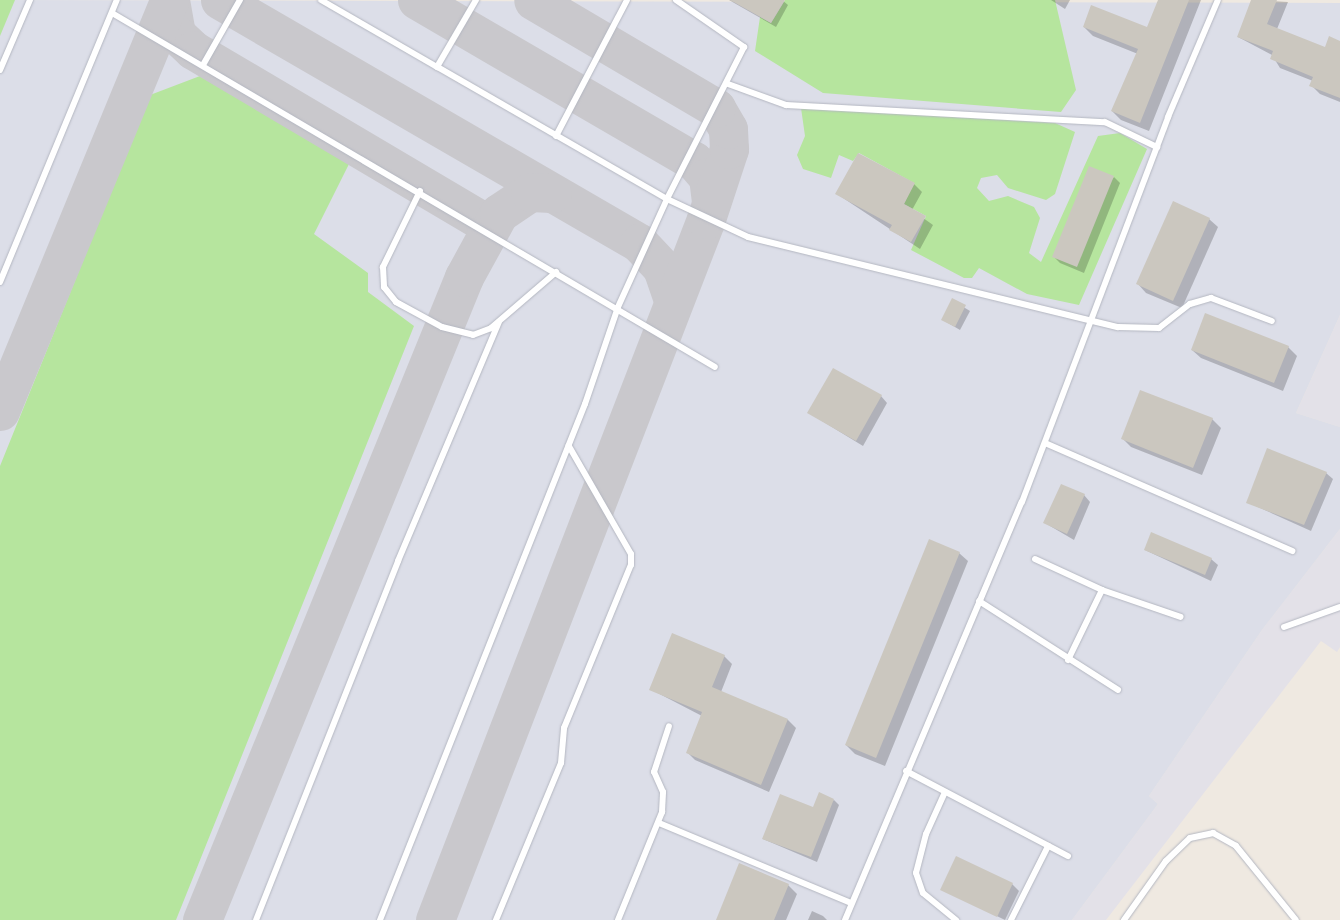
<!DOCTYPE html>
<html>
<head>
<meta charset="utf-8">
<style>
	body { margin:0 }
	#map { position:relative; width:1340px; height:920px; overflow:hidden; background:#efe9e1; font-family:Quicksand,sans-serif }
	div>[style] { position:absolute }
	.industrial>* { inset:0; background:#e3e1e8 }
	.airport>* { inset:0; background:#dcdee8 }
	.green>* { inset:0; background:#b6e59e }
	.shadow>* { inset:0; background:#0003 }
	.taxiway>* { height:39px; margin:-19.5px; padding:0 19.5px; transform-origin:19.5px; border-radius:19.5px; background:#c9c8cc }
	.building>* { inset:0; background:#cbc7bf }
	.roads { filter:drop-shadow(0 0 1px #b4b7c1) drop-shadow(0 0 1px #b4b7c1) }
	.lane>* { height:6px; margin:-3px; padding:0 3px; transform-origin:3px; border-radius:3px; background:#fff }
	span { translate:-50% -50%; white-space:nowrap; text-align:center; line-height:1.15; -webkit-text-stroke:4px #fff; paint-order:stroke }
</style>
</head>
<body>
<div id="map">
	<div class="industrial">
		<div style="clip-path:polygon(1340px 315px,1340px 427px,1296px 413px)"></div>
		<div style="clip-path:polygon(1340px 529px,1340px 647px,1337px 652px,1321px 641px,1106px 920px,1072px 920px,1158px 804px,1149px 796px,1262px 630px)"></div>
	</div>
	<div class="airport">
		<div style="clip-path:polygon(0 0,1340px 3px,1340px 315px,1296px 413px,1340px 427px,1340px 529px,1262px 630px,1149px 796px,1158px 804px,1072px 920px,0 920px)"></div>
	</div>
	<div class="green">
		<div style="clip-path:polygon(0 0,15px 0,0 36px)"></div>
		<div style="clip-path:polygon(785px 0,1055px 0,1076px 90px,1061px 112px,823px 93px,755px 51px,760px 17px,771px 23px)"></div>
		<div style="clip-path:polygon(200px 76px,352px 158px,314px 234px,368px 273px,368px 292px,414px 326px,176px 920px,0 920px,0 466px,150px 95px)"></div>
		<div style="clip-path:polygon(801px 108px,1055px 123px,1075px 132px,1055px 194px,1046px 200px,1008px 188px,997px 175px,981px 178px,977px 188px,989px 201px,1008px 196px,1034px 207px,1040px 218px,1029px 253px,1041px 262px,1098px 136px,1120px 133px,1147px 149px,1079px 305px,1027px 294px,979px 268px,972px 278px,964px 278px,911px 250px,926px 216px,904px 204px,914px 183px,859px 153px,853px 161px,839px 155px,831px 178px,803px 169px,797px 155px,805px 136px)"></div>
	</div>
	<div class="shadow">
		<div style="clip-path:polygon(729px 0,782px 0,788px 5px,776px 27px)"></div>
		<div style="clip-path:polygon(1051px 0,1070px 0,1065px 9px)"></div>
		<div style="clip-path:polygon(1159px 0,1201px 0,1149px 131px,1121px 120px,1112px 111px,1138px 54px,1093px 36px,1084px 27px,1148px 29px)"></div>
		<div style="clip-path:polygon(1253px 0,1288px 2px,1277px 29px,1325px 48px,1340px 42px,1340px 102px,1320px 94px,1311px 85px,1313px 81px,1280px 68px,1272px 55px,1238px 37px)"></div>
		<div style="clip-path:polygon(1114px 177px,1120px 183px,1084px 273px,1060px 263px,1054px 257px)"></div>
		<div style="clip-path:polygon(914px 184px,922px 192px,912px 210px,933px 225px,920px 249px,837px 194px)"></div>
		<div style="clip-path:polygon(1209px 219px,1218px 227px,1182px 308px,1146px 293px,1138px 284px)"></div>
		<div style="clip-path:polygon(952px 300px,970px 311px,960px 330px,943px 320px)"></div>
		<div style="clip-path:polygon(1288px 347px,1297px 356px,1283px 391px,1201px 358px,1192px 350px)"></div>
		<div style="clip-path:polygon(881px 396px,887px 403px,863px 446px,809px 413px)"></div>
		<div style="clip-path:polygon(1212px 419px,1221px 428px,1202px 475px,1131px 447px,1122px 438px)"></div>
		<div style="clip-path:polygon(1326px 473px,1333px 479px,1311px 531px,1247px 502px)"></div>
		<div style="clip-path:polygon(1084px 495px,1090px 502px,1074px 540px,1045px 523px)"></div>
		<div style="clip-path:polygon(1145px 550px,1211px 559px,1218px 565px,1211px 581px)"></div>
		<div style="clip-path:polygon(959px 553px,968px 561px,885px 766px,855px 754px,846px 745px)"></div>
		<div style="clip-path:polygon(724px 656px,732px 664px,721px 692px,788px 720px,796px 728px,769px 792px,695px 760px,687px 752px,702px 716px,650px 689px)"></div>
		<div style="clip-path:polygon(834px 800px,839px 805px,817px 862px,763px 839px)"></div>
		<div style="clip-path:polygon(1012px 884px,1019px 891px,1005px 920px,941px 889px)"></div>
		<div style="clip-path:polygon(788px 885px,797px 894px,786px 920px,717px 920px)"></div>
		<div style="clip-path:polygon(812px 911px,823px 916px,827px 920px,808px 920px)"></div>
	</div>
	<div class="taxiway">
		<div style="left:170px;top:0;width:35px;rotate:80deg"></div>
		<div style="left:176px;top:34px;width:23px;rotate:43deg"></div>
		<div style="left:193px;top:50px;width:346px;rotate:30.6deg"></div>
		<div style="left:220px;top:0;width:484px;rotate:30.1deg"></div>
		<div style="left:639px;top:243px;width:34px;rotate:47deg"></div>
		<div style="left:662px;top:268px;width:34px;rotate:71deg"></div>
		<div style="left:417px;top:0;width:320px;rotate:30.2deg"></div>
		<div style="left:694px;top:161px;width:21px;rotate:49deg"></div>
		<div style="left:708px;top:177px;width:24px;rotate:83deg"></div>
		<div style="left:0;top:411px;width:444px;rotate:-67.6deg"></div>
		<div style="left:202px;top:920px;width:694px;rotate:-67.83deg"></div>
		<div style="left:464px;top:277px;width:73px;rotate:-61.3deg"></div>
		<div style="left:499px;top:213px;width:37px;rotate:-34deg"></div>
		<div style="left:530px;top:192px;width:22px;rotate:3deg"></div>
		<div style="left:435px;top:920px;width:752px;rotate:-68.86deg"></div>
		<div style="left:706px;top:219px;width:74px;rotate:-71.8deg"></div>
		<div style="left:729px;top:149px;width:20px;rotate:-93deg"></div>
		<div style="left:728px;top:129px;width:24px;rotate:-120deg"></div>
		<div style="left:716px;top:108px;width:212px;rotate:-149.5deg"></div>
	</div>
	<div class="building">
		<div style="clip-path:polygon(730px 0,785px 0,771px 23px)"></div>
		<div style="clip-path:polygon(1158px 0,1189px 0,1140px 123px,1111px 111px,1138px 49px,1083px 27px,1091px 5px,1147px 27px)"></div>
		<div style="clip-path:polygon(1251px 0,1277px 0,1267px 24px,1325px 47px,1329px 36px,1340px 41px,1340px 98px,1309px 86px,1313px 77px,1270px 59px,1273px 51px,1237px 37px)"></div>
		<div style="clip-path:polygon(858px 153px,915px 183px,904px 204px,926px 216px,911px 242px,889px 230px,892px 225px,835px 194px)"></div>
		<div style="clip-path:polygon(1089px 166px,1114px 176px,1077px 267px,1052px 257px)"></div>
		<div style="clip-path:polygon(1173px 201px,1210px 218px,1173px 301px,1136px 284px)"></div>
		<div style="clip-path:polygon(952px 298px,966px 305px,955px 327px,941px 320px)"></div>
		<div style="clip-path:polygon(1205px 313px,1289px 346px,1274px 383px,1191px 350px)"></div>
		<div style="clip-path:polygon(833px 368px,882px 395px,856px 441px,807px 413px)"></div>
		<div style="clip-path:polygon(1140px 390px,1213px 418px,1193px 468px,1121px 439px)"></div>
		<div style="clip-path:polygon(1267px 448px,1327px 472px,1304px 525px,1246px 503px)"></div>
		<div style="clip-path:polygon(1061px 484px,1085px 494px,1067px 534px,1043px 523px)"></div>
		<div style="clip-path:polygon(1151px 532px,1212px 558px,1205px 575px,1144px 550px)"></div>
		<div style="clip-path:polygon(929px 539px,960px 552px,876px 758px,845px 745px)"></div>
		<div style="clip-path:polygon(672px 633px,725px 655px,712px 687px,788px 719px,761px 785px,686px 753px,702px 712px,649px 690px)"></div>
		<div style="clip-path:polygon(819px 792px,834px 799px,811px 857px,762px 839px,780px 794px,813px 807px)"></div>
		<div style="clip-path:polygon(956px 856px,1013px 883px,997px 917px,940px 890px)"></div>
		<div style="clip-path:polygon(739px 863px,789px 884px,774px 920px,716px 920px)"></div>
	</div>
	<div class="roads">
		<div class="lane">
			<div style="left:321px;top:0;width:134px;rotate:30deg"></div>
			<div style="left:676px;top:0;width:83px;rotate:34.7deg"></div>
			<div style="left:744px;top:47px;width:170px;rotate:116.9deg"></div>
			<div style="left:667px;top:199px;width:89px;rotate:25.1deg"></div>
			<div style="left:748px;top:237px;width:381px;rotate:13.7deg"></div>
			<div style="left:1118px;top:327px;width:41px;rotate:1.4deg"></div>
			<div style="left:1159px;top:328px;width:39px;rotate:-38deg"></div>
			<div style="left:1190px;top:304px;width:22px;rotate:-16deg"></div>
			<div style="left:1211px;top:298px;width:65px;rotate:20.7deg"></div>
			<div style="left:112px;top:13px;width:699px;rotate:30.42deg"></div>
			<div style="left:203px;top:65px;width:75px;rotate:-60.4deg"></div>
			<div style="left:0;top:70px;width:76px;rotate:-66.8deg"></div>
			<div style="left:728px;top:84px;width:62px;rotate:19.9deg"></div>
			<div style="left:786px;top:105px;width:319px;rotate:3.1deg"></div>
			<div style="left:1105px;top:122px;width:58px;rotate:25.7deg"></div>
			<div style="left:556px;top:136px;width:153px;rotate:-62.4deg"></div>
			<div style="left:420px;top:191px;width:85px;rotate:116deg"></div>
			<div style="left:383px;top:267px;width:20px;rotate:87deg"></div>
			<div style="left:384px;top:287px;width:19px;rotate:51deg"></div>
			<div style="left:396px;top:302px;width:52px;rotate:28.5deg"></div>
			<div style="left:442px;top:327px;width:32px;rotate:14deg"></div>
			<div style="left:473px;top:335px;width:19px;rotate:-21deg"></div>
			<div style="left:491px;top:328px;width:86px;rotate:-40.7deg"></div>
			<div style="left:0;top:282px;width:305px;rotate:-67.5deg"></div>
			<div style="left:1045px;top:443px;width:270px;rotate:23.6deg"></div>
			<div style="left:1035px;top:559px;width:74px;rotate:24.8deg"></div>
			<div style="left:1102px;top:590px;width:83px;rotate:18.9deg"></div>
			<div style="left:979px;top:601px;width:165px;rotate:32.6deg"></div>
			<div style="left:1284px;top:627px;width:59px;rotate:-19.7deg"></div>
			<div style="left:1068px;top:660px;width:78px;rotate:-64.1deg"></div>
			<div style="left:906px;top:771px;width:183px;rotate:27.7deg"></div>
			<div style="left:945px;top:792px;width:46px;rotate:114.3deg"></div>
			<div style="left:926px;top:834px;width:40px;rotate:104.4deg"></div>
			<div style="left:916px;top:873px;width:21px;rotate:71deg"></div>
			<div style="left:923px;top:893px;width:43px;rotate:39.3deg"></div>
			<div style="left:659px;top:823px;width:208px;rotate:22.6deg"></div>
			<div style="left:256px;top:920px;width:386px;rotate:-68.4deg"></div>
			<div style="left:398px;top:561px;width:259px;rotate:-67.1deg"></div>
			<div style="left:380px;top:920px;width:555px;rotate:-68.33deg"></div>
			<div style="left:585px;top:404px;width:102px;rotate:-71.2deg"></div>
			<div style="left:618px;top:307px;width:119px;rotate:-65.6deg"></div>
			<div style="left:667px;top:199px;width:265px;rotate:-150.1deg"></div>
			<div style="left:437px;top:67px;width:78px;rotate:-59.8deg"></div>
			<div style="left:496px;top:920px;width:170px;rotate:-67.5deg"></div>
			<div style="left:561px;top:763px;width:35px;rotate:-85deg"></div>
			<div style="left:564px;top:728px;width:176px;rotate:-67.7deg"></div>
			<div style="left:631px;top:565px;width:11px;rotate:-90deg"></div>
			<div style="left:631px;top:554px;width:125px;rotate:-119.9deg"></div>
			<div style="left:618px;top:920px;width:117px;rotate:-67.8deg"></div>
			<div style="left:662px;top:812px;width:20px;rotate:-87deg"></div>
			<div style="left:663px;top:792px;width:22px;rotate:-114deg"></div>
			<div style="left:654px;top:772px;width:48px;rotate:-71.9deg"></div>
			<div style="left:845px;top:920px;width:454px;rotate:-67.1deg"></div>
			<div style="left:1022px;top:502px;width:412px;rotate:-69.2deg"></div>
			<div style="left:1168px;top:117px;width:127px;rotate:-66.9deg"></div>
			<div style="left:1011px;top:920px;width:83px;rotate:-63.4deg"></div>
			<div style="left:1124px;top:920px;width:72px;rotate:-54.6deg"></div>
			<div style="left:1166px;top:861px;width:33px;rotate:-44deg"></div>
			<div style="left:1190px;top:838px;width:24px;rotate:-12deg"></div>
			<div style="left:1213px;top:833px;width:26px;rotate:29deg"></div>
			<div style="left:1236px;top:846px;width:95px;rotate:51deg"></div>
		</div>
	</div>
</div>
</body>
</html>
